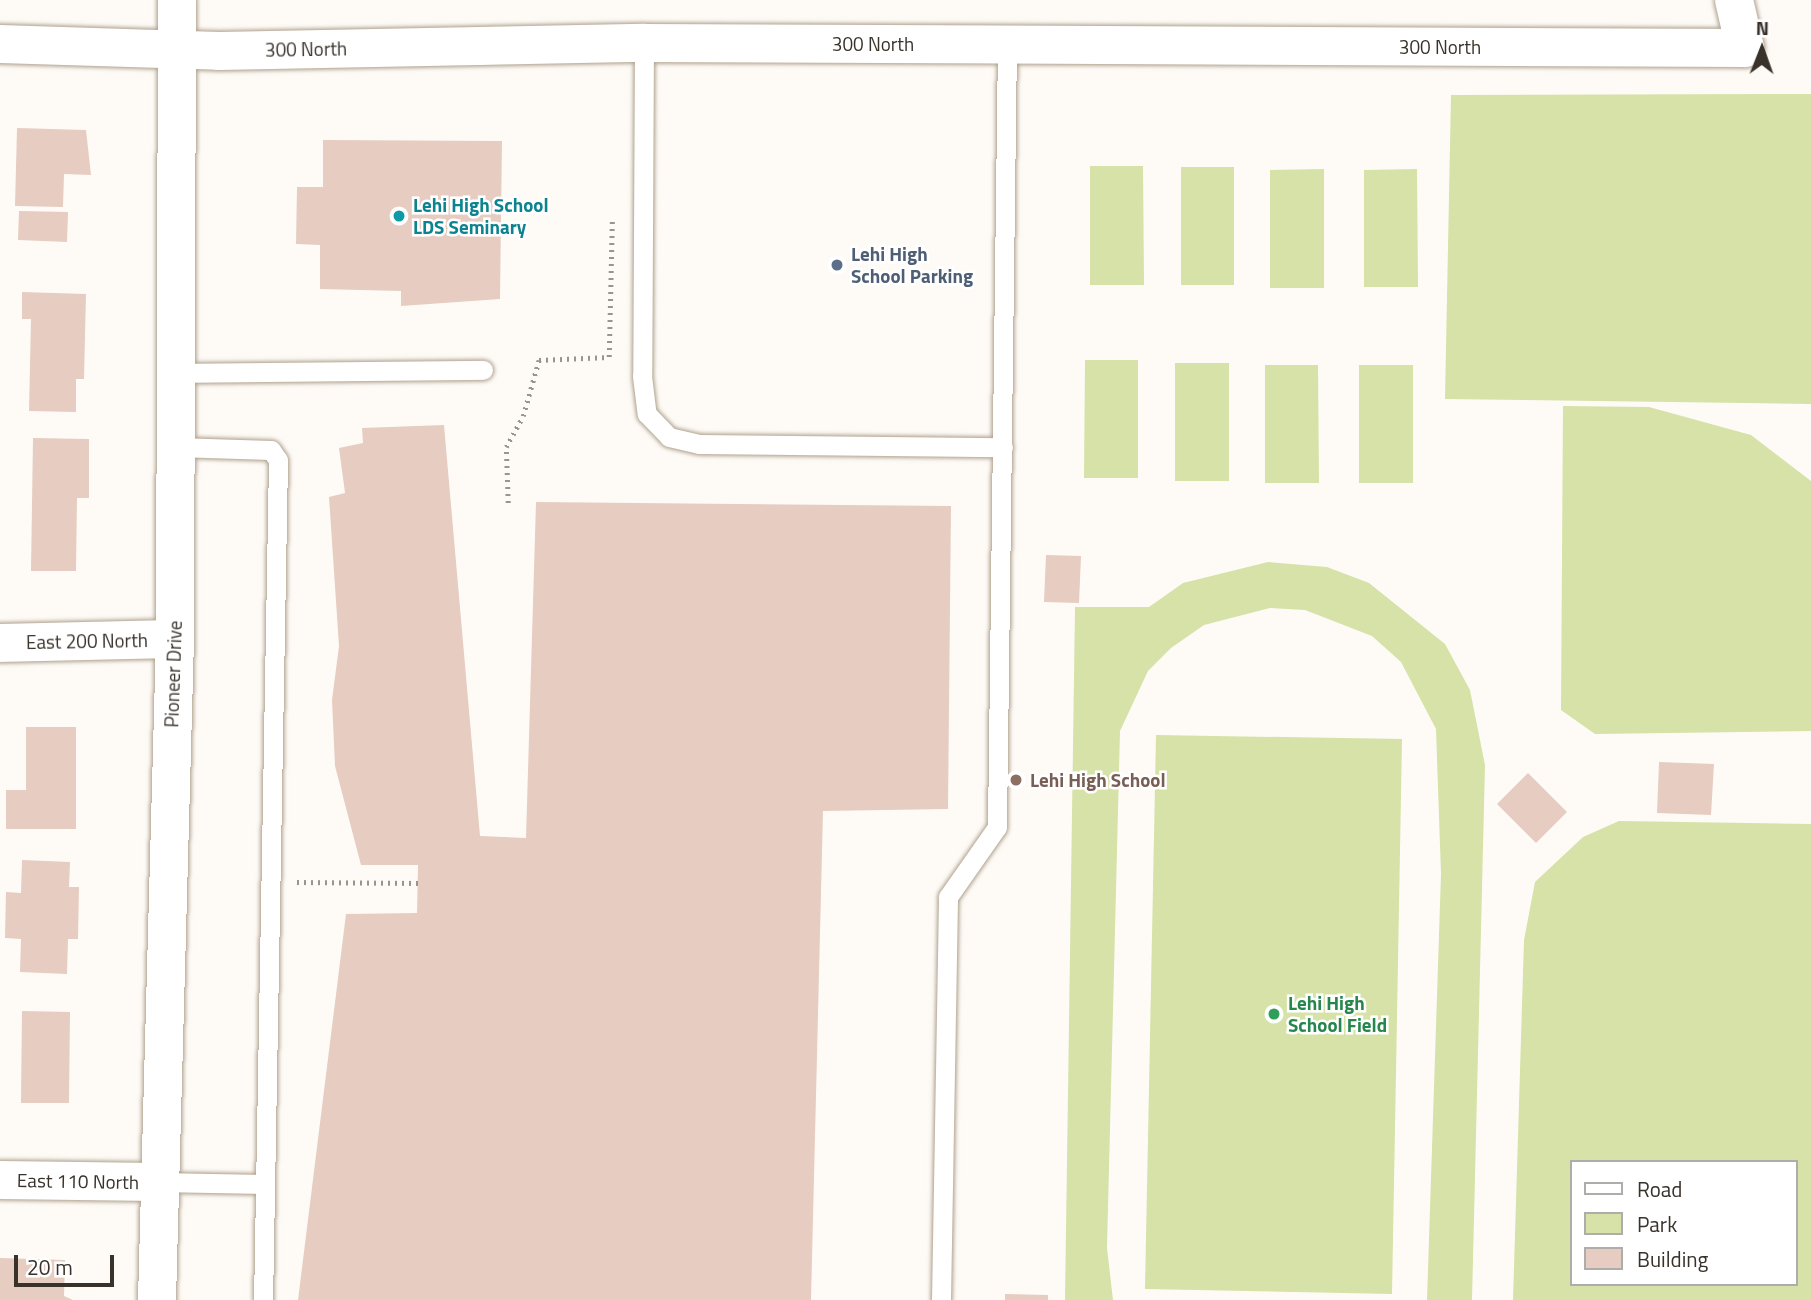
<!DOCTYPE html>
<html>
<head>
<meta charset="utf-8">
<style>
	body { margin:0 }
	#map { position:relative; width:1811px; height:1300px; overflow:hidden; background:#fefbf7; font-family:"Titillium Web",sans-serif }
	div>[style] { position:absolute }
	.green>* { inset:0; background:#d6e2a7 }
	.building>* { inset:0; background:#e6ccc1 }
	.path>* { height:4.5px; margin-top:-2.25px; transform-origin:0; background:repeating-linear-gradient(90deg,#98948e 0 2px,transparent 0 7px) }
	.roads { filter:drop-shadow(0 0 2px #b0a18d) drop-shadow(0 0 2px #b0a18d) }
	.lane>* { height:19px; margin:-9.5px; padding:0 9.5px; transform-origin:9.5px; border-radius:9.5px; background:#fff }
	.street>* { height:38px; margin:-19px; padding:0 19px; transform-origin:19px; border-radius:19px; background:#fff }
	.secondary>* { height:38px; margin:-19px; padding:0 19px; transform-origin:19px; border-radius:19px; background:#fff }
	.dots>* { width:19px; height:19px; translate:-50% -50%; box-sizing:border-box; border:4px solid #fff; border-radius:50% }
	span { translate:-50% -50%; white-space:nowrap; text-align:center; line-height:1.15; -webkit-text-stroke:5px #fff; paint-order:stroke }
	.street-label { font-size:19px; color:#38322a }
	.culture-label { font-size:19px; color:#0d838f; font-weight:700 }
	.left { translate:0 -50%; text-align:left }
	.service-label { font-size:19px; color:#4e5e75; font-weight:700 }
	.education-label { font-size:19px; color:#785e54; font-weight:700 }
	.leisure-label { font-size:19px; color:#27864d; font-weight:700 }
	.legend { position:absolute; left:1570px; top:1160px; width:228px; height:126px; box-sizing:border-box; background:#fff; border:2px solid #afadaa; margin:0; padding:9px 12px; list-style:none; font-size:21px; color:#38322a }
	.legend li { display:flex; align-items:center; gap:14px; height:35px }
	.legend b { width:35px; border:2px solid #afadaa }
	.north { position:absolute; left:1727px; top:14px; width:70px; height:70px; -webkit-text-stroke:5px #fff; paint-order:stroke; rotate:1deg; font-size:19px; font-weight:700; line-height:28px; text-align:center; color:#38322a }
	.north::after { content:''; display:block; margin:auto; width:24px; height:32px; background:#38322a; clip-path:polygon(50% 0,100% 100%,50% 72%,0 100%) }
	.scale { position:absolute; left:14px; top:1255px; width:100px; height:32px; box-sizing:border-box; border:4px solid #38322a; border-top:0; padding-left:9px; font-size:21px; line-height:24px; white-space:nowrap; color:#38322a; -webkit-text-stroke:5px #fff; paint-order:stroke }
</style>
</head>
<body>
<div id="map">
	<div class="green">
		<div style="clip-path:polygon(1811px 94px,1811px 404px,1445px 399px,1451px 95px)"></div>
		<div style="clip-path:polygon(1090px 166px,1143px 166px,1144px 285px,1090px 285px)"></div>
		<div style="clip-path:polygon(1181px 167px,1234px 167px,1234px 285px,1181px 285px)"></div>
		<div style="clip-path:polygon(1324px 169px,1324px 288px,1270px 288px,1270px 170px)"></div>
		<div style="clip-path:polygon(1417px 169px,1418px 287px,1364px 287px,1364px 170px)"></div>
		<div style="clip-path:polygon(1085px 360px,1138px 360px,1138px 478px,1084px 478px)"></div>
		<div style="clip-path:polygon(1175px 363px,1229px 363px,1229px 481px,1175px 481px)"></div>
		<div style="clip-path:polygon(1265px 365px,1318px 365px,1319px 483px,1265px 483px)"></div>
		<div style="clip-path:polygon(1359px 365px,1413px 365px,1413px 483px,1359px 483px)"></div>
		<div style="clip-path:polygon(1563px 406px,1649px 407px,1751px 435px,1811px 481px,1811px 731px,1595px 734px,1561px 710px)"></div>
		<div style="clip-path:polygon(1268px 562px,1327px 567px,1369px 583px,1445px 644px,1470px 690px,1485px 765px,1472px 1300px,1427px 1300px,1441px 874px,1436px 729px,1401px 662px,1372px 636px,1305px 610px,1270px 608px,1204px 625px,1171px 648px,1148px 671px,1120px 731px,1107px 1248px,1113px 1300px,1065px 1300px,1075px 607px,1149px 607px,1183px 583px)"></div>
		<div style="clip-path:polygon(1156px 735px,1402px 739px,1392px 1294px,1145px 1289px)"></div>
		<div style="clip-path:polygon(evenodd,1619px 821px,1811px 824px,1811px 1300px,1513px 1300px,1524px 940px,1535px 882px,1583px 837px,1619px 821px,1571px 1162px,1795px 1162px,1795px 1284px,1571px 1284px,1571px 1162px)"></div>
	</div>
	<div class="building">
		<div style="clip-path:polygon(17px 128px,86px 130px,91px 175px,64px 174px,63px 207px,15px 206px)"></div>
		<div style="clip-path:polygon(323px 140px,502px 141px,500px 299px,401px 306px,401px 291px,320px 289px,320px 245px,296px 244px,297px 187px,323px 187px)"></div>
		<div style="clip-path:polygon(19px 211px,68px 212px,67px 242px,18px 240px)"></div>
		<div style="clip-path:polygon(22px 292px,86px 294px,84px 379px,76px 379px,76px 412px,29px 411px,31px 319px,22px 319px)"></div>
		<div style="clip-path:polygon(444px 425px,480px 836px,526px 838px,536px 502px,951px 506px,948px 809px,823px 811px,811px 1300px,298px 1300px,346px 914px,417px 913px,418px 865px,361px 865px,335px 766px,332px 700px,339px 646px,329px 497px,345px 493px,339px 448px,363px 443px,362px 428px)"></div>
		<div style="clip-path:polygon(33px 438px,89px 439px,89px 498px,77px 498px,76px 571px,31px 571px)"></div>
		<div style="clip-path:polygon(1046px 555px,1081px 556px,1079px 603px,1044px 602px)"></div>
		<div style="clip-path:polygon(26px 727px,76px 727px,76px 829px,6px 829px,6px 790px,26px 790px)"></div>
		<div style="clip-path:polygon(1659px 762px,1714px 764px,1711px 815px,1657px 813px)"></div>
		<div style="clip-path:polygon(1528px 773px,1567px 812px,1536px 843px,1497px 804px)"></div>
		<div style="clip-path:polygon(22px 860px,70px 862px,69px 887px,79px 887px,78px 939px,68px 939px,67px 974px,20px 972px,21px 939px,5px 938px,6px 892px,21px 893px)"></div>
		<div style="clip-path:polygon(22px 1011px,70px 1012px,69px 1103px,21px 1103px)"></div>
		<div style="clip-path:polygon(0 1258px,65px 1260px,64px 1296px,73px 1300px,0 1300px)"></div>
		<div style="clip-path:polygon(1005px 1294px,1048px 1295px,1048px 1300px,1005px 1300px)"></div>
	</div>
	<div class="path">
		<div style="left:508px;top:503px;width:56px;rotate:-92deg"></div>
		<div style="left:506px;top:447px;width:35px;rotate:-61deg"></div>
		<div style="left:523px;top:416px;width:58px;rotate:-74.1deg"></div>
		<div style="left:539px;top:360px;width:70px;rotate:-2.5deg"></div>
		<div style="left:609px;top:357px;width:136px;rotate:-88.7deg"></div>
		<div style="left:297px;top:882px;width:121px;rotate:0.5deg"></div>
	</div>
	<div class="roads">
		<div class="lane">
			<div style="left:644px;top:43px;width:333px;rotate:90.3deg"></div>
			<div style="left:642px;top:376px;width:38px;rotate:83deg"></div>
			<div style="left:647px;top:414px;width:32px;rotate:46deg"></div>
			<div style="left:669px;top:437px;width:31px;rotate:13deg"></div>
			<div style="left:699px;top:444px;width:304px;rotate:0.6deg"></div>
			<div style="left:177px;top:373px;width:306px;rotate:-0.6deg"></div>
			<div style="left:176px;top:447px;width:95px;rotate:1.8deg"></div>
			<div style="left:271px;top:450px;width:12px;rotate:55deg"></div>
			<div style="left:278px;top:460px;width:840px;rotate:91.02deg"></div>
			<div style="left:157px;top:1182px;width:108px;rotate:1.1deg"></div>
			<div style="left:941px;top:1300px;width:403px;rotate:-89deg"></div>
			<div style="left:948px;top:897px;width:85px;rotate:-55deg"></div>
			<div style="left:997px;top:827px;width:782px;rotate:-89.27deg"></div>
		</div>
		<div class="street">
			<div style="left:0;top:44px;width:219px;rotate:1.8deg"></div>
			<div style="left:219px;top:51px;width:425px;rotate:-1.1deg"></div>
			<div style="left:644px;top:43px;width:1101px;rotate:0.26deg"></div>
			<div style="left:1745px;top:48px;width:49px;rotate:-102.9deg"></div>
			<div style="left:0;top:643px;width:175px;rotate:-1.3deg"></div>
			<div style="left:0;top:1180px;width:157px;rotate:0.7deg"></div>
		</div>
		<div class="secondary">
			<div style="left:157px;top:1300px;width:661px;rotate:-88.44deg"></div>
			<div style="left:175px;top:639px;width:639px;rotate:-89.82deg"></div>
		</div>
	</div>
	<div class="dots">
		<div style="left:399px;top:216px;background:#0f9aa8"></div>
		<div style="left:837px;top:265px;background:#5c6f8a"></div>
		<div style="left:1016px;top:780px;background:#8d6e63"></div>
		<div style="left:1274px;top:1014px;background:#2e9e5b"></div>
	</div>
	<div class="street-label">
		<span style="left:873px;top:44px">300 North</span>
		<span style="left:1440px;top:47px">300 North</span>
		<span style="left:306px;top:49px;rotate:-1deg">300 North</span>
		<span style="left:87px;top:641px;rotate:-1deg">East 200 North</span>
		<span style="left:173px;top:674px;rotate:-88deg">Pioneer Drive</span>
		<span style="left:78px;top:1181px;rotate:1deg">East 110 North</span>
	</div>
	<div class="culture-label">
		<span class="left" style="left:413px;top:216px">Lehi High School<br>LDS Seminary</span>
	</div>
	<div class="service-label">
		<span class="left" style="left:851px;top:265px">Lehi High<br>School Parking</span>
	</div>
	<div class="education-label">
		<span class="left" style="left:1030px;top:780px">Lehi High School</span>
	</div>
	<div class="leisure-label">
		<span class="left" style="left:1288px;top:1014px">Lehi High<br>School Field</span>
	</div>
	<ul class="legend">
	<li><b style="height:9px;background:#fff"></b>Road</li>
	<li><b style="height:19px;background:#d6e2a7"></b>Park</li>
	<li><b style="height:19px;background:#e6ccc1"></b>Building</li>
	</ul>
	<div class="north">N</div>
	<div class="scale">20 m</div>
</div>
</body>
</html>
